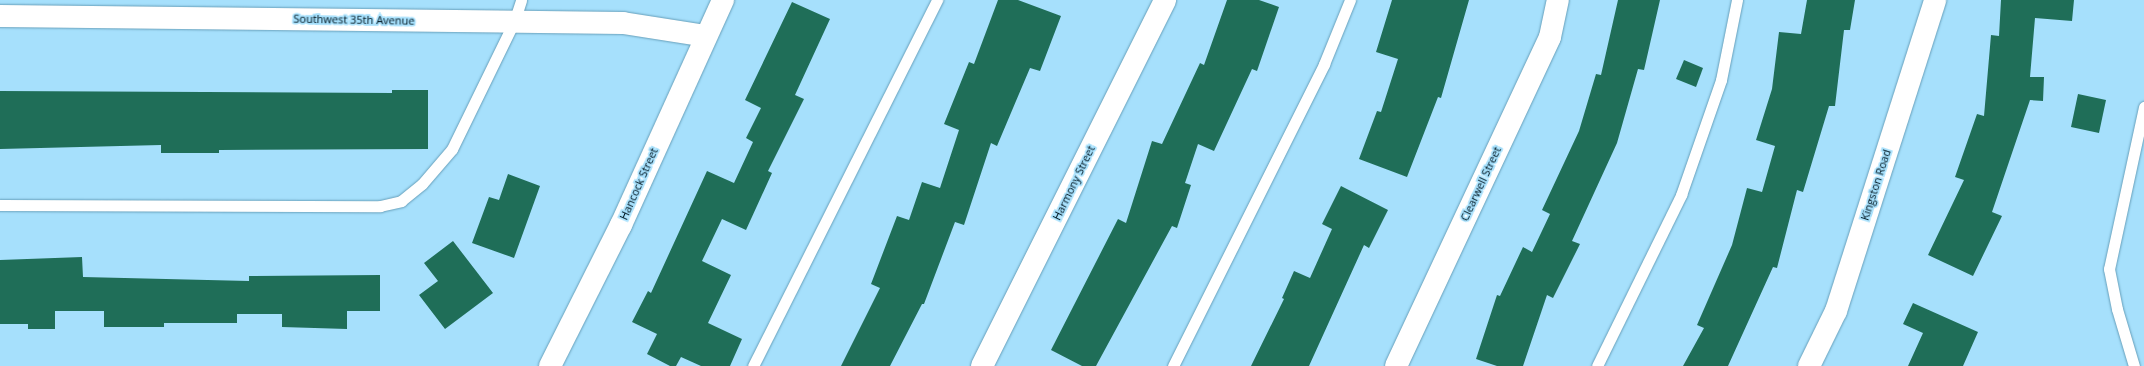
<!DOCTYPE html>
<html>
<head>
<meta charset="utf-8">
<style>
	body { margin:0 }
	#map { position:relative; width:2144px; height:366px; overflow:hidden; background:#a6e0fc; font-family:"Open Sans",sans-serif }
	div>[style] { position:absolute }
	.building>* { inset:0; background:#1f6e58 }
	.roads { filter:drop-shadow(0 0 1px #679fba) drop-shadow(0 0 1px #679fba) }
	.service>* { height:11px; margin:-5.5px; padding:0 5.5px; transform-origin:5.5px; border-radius:5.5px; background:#fff }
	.minor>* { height:22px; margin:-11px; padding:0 11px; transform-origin:11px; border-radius:11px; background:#fff }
	.tertiary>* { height:22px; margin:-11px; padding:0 11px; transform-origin:11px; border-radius:11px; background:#fff }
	span { translate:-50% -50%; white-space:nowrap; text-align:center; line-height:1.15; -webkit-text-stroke:3.5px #a6e0fc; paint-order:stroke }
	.street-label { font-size:11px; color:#01151f }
</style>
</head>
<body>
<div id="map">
	<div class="building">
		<div style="clip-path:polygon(998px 0,1018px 0,1061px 16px,1040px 71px,1030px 68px,997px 146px,991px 143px,964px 225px,955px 222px,924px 304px,922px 304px,890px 366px,841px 366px,880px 288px,871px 284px,897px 216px,909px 220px,922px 182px,940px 188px,959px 130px,944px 124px,969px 62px,974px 64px)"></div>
		<div style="clip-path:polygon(1227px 0,1259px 0,1279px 7px,1257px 71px,1252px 69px,1214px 151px,1198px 144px,1185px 183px,1191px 185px,1177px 228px,1172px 226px,1096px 366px,1082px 366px,1051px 350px,1118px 219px,1126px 223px,1152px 141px,1162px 144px,1200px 63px,1204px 65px)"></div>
		<div style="clip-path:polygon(1392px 0,1469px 0,1441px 98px,1438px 97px,1407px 177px,1359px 159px,1377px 111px,1381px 112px,1398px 59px,1376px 52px)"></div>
		<div style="clip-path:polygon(1618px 0,1660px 0,1644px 70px,1638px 69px,1617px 143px,1572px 241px,1580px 244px,1553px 298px,1547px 295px,1523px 366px,1497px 366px,1476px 359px,1497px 295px,1500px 296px,1523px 247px,1532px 252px,1550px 214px,1542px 210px,1579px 131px,1596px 74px,1601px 75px)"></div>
		<div style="clip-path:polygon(1807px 0,1855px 0,1850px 30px,1844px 30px,1835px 106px,1829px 106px,1803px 192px,1797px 190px,1777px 268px,1773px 267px,1728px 366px,1683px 366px,1704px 328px,1697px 325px,1732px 245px,1747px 188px,1762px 192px,1775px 146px,1756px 140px,1772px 89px,1779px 32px,1801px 34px)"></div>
		<div style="clip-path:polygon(2001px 0,2074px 0,2072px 21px,2035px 18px,2030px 77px,2044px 77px,2043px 101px,2030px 100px,1992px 212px,2002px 216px,1973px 276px,1928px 255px,1964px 180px,1955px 177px,1977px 114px,1984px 116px,1991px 35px,1999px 36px)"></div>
		<div style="clip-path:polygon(792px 2px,830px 19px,795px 95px,804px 99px,768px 171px,772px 173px,746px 230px,722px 219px,702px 261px,731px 275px,708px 323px,742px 339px,730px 366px,701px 366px,681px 357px,676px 366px,670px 366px,647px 354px,657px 334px,632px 322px,648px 291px,651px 293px,707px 171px,734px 183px,753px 142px,746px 138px,761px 108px,745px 100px)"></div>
		<div style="clip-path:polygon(1684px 60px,1703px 68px,1696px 87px,1676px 79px)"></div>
		<div style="clip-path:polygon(392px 90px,428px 90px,428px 149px,219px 150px,219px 153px,161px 153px,161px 145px,0 149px,0 91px,392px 93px)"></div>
		<div style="clip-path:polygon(2078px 94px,2106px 100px,2099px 133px,2071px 127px)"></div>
		<div style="clip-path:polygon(508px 174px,540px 186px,514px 258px,472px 243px,489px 197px,499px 200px)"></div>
		<div style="clip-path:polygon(1341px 186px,1388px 210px,1369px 248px,1364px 245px,1309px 366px,1251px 366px,1284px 299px,1282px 298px,1294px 271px,1310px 278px,1332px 229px,1322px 224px)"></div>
		<div style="clip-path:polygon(453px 241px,493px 293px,445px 329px,419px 295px,438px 281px,424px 263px)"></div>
		<div style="clip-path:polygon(82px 257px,83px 277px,249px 281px,249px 276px,380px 275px,380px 311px,347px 311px,347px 329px,282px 327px,282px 314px,237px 314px,237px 323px,164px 323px,164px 327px,104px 327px,104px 311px,55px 311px,55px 329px,28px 329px,28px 324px,0 324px,0 260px)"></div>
		<div style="clip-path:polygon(1913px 303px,1978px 332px,1963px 366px,1908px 366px,1923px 333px,1903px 324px)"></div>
	</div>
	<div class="roads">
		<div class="service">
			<div style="left:0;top:205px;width:380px;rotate:0.2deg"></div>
			<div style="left:380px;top:206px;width:22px;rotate:-13deg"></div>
			<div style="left:401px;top:201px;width:27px;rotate:-39deg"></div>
			<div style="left:422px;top:184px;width:46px;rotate:-49.4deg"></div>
			<div style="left:452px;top:149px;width:141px;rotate:-64deg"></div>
			<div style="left:514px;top:22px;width:23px;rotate:-72deg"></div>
			<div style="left:753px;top:366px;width:410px;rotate:-63.3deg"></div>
			<div style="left:1173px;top:366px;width:338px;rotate:-63.4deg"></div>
			<div style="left:1324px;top:64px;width:69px;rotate:-67.9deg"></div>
			<div style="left:1597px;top:366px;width:191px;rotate:-63.8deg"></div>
			<div style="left:1681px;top:195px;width:122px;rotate:-70.8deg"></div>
			<div style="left:1721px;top:80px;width:82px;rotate:-78.7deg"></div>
			<div style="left:2134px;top:366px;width:59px;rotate:-106.6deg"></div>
			<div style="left:2117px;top:309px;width:41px;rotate:-101.3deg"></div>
			<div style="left:2109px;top:269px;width:166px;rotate:-77.8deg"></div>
		</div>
		<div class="minor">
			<div style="left:0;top:16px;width:623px;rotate:0.64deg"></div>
			<div style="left:623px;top:23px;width:84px;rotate:8.9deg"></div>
			<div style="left:982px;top:366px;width:409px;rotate:-63.4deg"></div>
			<div style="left:1396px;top:366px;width:363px;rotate:-64.9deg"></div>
			<div style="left:1550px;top:37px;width:38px;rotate:-78deg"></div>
		</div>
		<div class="tertiary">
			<div style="left:550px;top:366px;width:158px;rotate:-63.3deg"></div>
			<div style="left:621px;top:225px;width:247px;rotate:-65.6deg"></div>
			<div style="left:1809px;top:366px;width:61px;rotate:-63.9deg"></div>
			<div style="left:1836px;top:311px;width:326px;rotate:-72.3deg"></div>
		</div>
	</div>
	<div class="street-label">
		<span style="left:354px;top:20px;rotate:1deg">Southwest 35th Avenue</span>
		<span style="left:1074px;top:183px;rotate:-64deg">Harmony Street</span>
		<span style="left:639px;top:184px;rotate:-66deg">Hancock Street</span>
		<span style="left:1481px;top:184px;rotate:-65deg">Clearwell Street</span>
		<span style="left:1876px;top:185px;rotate:-72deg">Kingston Road</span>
	</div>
</div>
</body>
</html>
